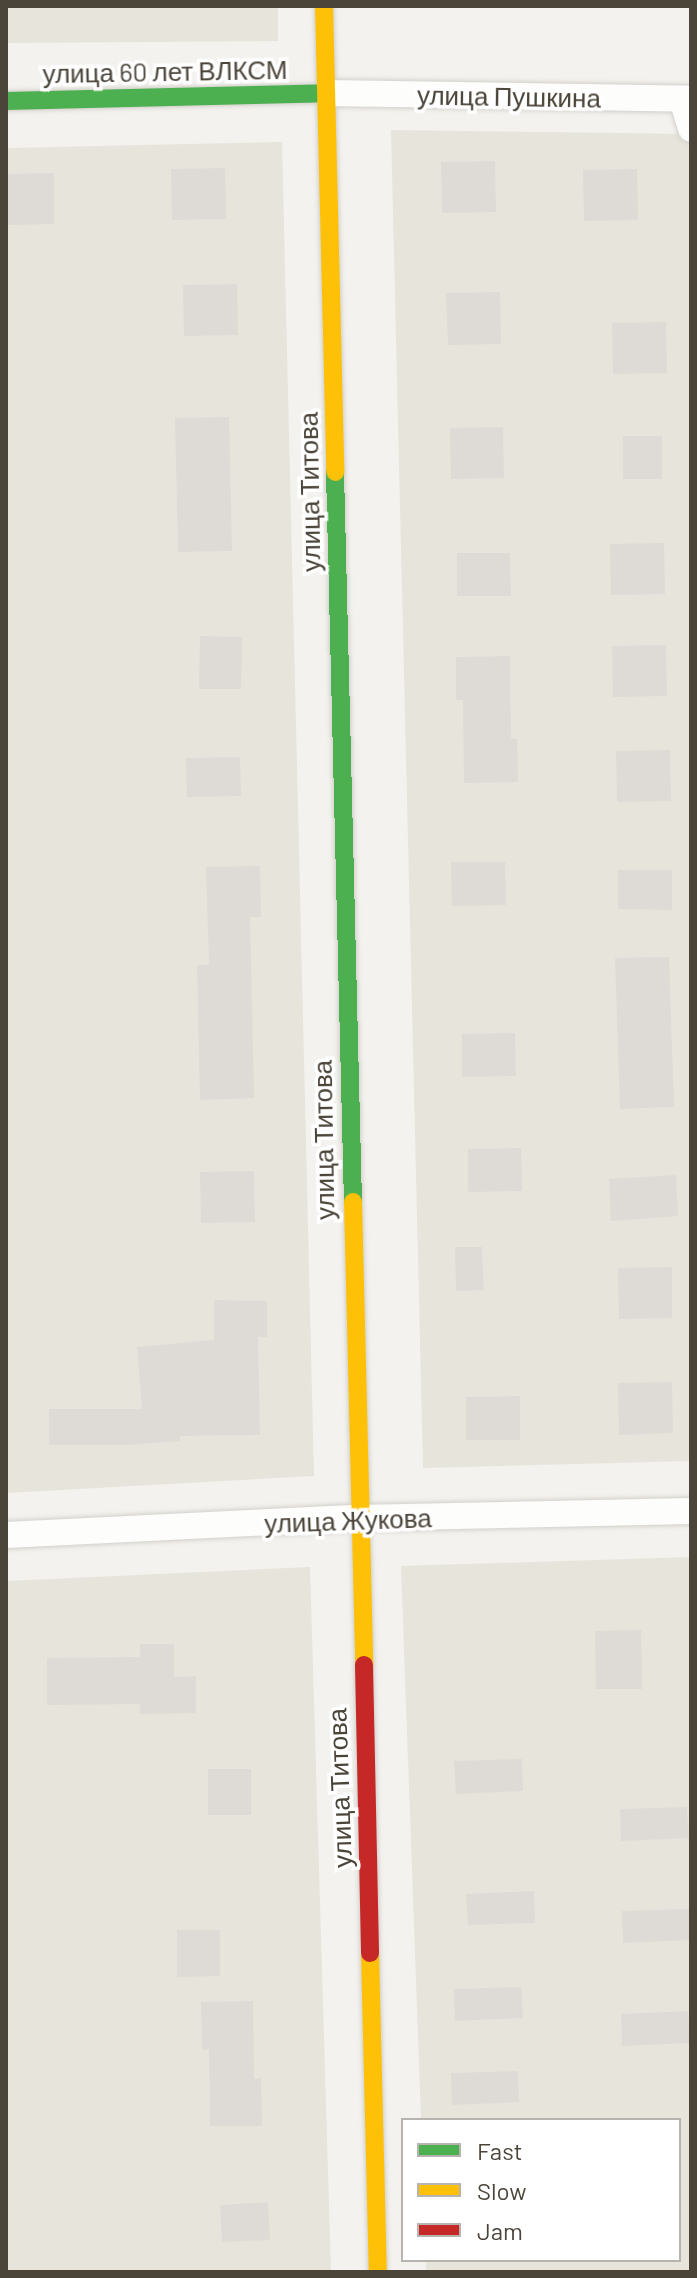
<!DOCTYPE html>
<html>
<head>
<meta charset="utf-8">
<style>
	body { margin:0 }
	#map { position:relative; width:697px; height:2278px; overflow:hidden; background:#f4f2ee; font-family:Barlow,sans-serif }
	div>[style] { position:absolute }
	.residential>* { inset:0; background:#e7e4dc }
	.building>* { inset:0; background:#dedbd6 }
	.roads { filter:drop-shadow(0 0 2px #d2d0cb) drop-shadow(0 0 2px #d2d0cb) }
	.street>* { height:26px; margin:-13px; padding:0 13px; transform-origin:13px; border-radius:13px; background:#fdfdfc }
	.fast>* { height:18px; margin:-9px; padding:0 9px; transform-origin:9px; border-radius:9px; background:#4caf50 }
	.slow>* { height:18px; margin:-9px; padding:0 9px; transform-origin:9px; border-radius:9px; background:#ffc107 }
	.jam>* { height:18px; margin:-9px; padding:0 9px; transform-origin:9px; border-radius:9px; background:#c62828 }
	span { translate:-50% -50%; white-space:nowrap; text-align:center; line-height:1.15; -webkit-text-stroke:7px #fff; paint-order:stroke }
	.street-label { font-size:26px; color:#4b4439 }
	.frame { position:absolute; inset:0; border:8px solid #4b4439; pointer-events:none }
	.legend { position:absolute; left:401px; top:2118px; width:280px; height:144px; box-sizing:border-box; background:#fff; border:2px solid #b7b4b0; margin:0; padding:10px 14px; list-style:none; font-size:24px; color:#4b4439 }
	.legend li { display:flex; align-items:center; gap:16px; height:40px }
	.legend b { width:40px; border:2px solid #b7b4b0 }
</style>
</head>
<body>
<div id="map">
	<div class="residential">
		<div style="clip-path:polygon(6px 6px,278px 6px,278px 41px,6px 43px)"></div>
		<div style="clip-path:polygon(391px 130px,691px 134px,691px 1461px,423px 1468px)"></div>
		<div style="clip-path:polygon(282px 142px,314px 1476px,6px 1493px,6px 148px)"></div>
		<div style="clip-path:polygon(691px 1557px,691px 2272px,426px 2272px,426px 2260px,679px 2260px,679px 2120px,421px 2120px,401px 1566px)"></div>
		<div style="clip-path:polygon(310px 1567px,331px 2272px,6px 2272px,6px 1581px)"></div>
	</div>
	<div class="building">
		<div style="clip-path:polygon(495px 161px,496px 212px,442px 213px,441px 162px)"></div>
		<div style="clip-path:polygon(225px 168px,226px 219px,172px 220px,171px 169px)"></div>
		<div style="clip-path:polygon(637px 169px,638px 220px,584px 221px,583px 170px)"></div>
		<div style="clip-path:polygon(54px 173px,54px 224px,6px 225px,6px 174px)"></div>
		<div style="clip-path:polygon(237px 284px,238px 335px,184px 336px,183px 285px)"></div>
		<div style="clip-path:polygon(500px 292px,501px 344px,448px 345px,446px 293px)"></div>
		<div style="clip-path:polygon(666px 322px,667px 373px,613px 374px,612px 323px)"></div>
		<div style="clip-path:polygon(229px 417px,232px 551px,178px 552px,175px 418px)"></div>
		<div style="clip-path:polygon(503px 427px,504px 478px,451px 479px,450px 428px)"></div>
		<div style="clip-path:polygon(623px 436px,662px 436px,662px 479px,623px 479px)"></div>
		<div style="clip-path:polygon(664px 543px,665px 594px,611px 595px,610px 544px)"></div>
		<div style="clip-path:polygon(457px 553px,510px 553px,511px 596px,457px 596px)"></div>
		<div style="clip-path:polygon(200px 636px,242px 637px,241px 689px,199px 689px)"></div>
		<div style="clip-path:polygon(666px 645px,667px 696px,613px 697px,612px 646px)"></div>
		<div style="clip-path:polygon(510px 656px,511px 739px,517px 739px,518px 782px,464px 783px,463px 700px,456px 700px,456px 657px)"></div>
		<div style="clip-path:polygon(670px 750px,671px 801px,617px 802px,616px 751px)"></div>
		<div style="clip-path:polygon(240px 757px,241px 796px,187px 797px,186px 758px)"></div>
		<div style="clip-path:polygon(451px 862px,505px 862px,506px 905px,452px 906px)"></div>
		<div style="clip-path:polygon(260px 866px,261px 917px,250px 917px,254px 1098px,200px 1100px,197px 965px,209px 965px,206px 867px)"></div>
		<div style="clip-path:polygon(618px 870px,672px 870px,672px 910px,618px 909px)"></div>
		<div style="clip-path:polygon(669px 957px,674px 1107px,620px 1109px,615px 958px)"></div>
		<div style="clip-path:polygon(515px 1033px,516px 1076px,462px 1077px,462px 1034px)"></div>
		<div style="clip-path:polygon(521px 1148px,522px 1191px,468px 1192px,468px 1149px)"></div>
		<div style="clip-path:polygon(254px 1171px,255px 1222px,201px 1223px,200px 1172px)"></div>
		<div style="clip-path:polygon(676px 1175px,678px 1216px,611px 1221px,609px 1179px)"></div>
		<div style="clip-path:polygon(455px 1247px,482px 1247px,484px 1290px,456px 1291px)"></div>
		<div style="clip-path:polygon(672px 1267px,672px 1318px,619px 1319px,618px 1268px)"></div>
		<div style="clip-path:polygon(214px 1300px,267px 1301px,267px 1337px,258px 1337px,260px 1435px,180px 1436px,180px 1441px,128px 1445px,49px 1445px,49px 1409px,142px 1409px,137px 1347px,214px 1340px)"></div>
		<div style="clip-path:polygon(672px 1382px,673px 1433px,619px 1435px,618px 1383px)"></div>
		<div style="clip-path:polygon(520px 1396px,520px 1440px,466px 1440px,466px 1397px)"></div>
		<div style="clip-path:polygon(641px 1630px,642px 1689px,596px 1689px,595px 1631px)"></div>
		<div style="clip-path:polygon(140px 1644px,174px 1644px,174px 1677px,196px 1676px,196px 1713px,140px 1714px,140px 1704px,47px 1705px,47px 1658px,140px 1657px)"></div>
		<div style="clip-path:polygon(522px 1759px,523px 1791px,456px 1794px,454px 1761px)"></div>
		<div style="clip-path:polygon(208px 1769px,251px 1769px,251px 1815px,208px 1815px)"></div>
		<div style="clip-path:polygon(687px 1807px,689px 1838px,621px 1841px,620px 1809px)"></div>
		<div style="clip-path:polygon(534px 1891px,535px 1923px,468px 1925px,466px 1894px)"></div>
		<div style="clip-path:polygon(689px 1909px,690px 1940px,623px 1943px,622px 1911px)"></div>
		<div style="clip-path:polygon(177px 1930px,220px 1930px,220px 1976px,177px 1977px)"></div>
		<div style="clip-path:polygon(521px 1987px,523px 2018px,455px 2021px,454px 1989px)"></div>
		<div style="clip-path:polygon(253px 2001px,254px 2079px,261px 2078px,262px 2126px,210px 2126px,209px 2049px,202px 2050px,201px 2002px)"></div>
		<div style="clip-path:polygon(688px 2011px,690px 2043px,622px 2046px,621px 2014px)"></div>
		<div style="clip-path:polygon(518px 2071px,519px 2102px,452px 2105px,451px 2073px)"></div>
		<div style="clip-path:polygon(268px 2202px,270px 2240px,222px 2242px,220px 2205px)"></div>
	</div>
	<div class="roads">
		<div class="street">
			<div style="left:326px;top:93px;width:365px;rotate:0.9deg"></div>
			<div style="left:682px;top:99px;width:31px;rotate:73deg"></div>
			<div style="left:6px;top:1535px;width:351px;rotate:-2.8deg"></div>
			<div style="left:357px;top:1518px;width:334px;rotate:-1.2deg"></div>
		</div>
		<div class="fast">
			<div style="left:6px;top:101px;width:320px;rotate:-1.4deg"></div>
			<div style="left:335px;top:472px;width:730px;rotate:88.59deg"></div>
		</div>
		<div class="slow">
			<div style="left:324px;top:6px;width:466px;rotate:88.6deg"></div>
			<div style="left:353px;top:1202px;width:463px;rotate:88.6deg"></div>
			<div style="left:370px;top:1953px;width:319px;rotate:88.6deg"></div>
		</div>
		<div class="jam">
			<div style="left:364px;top:1665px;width:288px;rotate:88.8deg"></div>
		</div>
	</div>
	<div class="street-label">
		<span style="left:165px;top:71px;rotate:-1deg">улица 60 лет ВЛКСМ</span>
		<span style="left:509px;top:96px;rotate:1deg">улица Пушкина</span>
		<span style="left:309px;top:492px;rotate:-91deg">улица Титова</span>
		<span style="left:323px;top:1140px;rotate:-91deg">улица Титова</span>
		<span style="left:348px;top:1520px;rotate:-2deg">улица Жукова</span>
		<span style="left:339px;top:1788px;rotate:-92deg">улица Титова</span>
	</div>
	<div class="frame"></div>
	<ul class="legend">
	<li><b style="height:10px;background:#4caf50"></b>Fast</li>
	<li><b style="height:10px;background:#ffc107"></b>Slow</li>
	<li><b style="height:10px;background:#c62828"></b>Jam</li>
	</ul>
</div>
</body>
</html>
